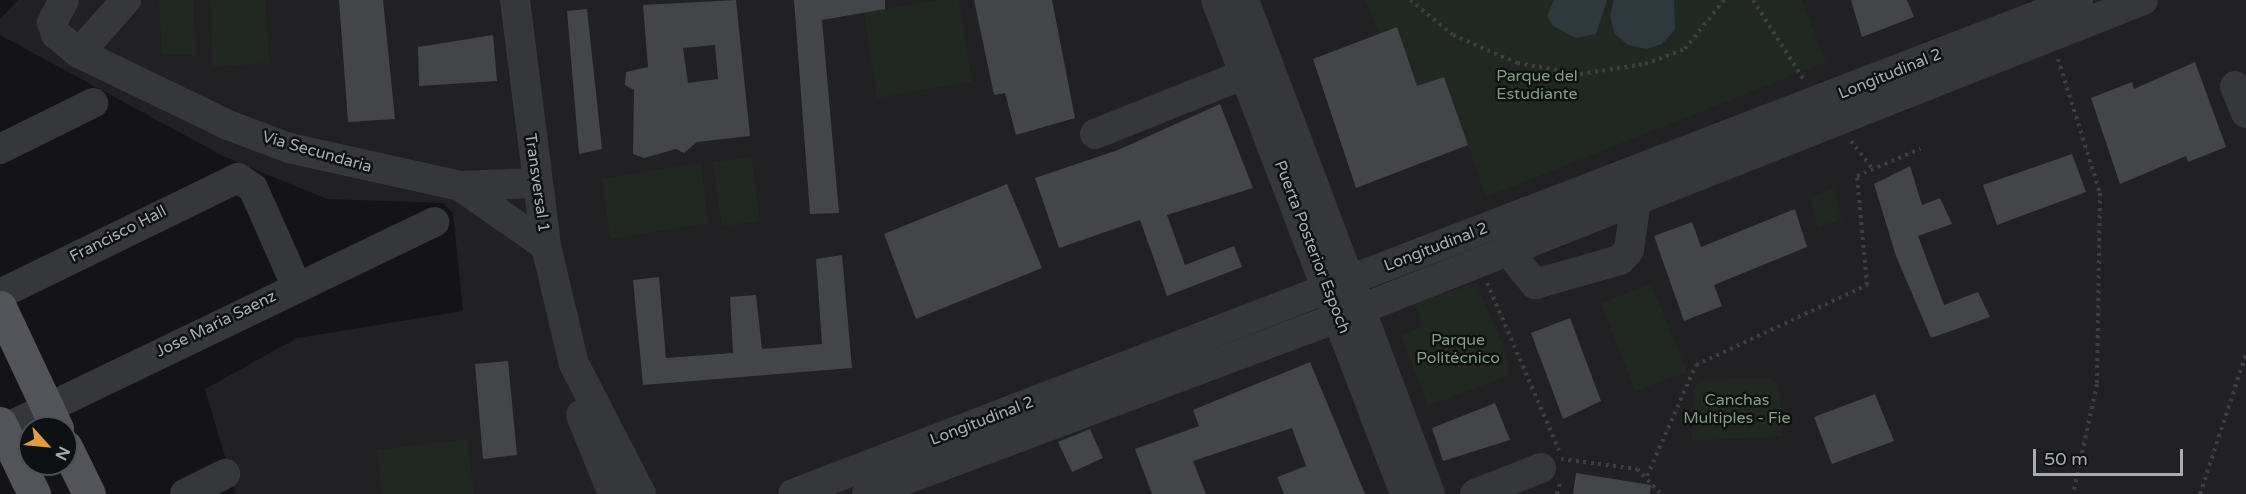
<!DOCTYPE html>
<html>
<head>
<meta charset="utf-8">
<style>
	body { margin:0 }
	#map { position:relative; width:2246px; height:494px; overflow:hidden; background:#141416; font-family:"Varela Round",sans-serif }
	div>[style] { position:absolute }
	.built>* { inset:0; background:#212123 }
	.green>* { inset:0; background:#212821 }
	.water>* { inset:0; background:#2f383d }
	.building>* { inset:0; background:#434549 }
	.path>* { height:4px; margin-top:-2px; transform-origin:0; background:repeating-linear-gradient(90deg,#3c3e41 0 3px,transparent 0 7.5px) }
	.minor>* { height:30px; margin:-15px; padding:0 15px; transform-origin:15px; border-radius:15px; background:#36373a }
	.major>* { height:33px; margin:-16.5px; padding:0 16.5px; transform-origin:16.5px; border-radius:16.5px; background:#525459 }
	span { translate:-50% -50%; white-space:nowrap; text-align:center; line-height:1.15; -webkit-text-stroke:5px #0f1011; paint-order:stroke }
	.street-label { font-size:16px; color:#a8adb5 }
	.park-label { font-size:16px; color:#819e81 }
	.north { position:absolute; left:18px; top:416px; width:60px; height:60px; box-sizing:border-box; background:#0f1011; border:2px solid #4c4f53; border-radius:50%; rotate:117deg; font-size:16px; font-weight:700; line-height:24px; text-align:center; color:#a8adb5 }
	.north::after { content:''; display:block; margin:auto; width:21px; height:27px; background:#de9f44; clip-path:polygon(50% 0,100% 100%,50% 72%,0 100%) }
	.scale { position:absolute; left:2033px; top:449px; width:150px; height:27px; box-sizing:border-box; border:3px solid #a8adb5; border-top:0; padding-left:8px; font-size:18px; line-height:21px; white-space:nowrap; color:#a8adb5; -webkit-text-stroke:4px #0f1011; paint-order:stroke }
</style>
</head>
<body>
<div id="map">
	<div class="built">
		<div style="clip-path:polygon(18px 0,2246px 0,2246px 494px,236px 494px,205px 389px,297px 338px,463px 311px,453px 213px,443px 203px,327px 199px,225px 157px,0 35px,0 19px)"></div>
	</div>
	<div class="green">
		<div style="clip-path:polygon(159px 0,193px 0,196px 55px,162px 55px)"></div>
		<div style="clip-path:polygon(210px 0,265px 0,269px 63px,213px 67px)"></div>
		<div style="clip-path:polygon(938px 0,959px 0,972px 82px,877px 98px,864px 12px)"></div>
		<div style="clip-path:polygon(1365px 0,1802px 0,1826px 62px,1486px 197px,1444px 77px,1402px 91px)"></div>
		<div style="clip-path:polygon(751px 157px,760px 221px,722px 226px,713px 162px)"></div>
		<div style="clip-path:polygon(701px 163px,708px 223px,610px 239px,602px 179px)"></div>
		<div style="clip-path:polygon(1833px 189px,1842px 219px,1818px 227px,1809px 197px)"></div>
		<div style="clip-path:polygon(1476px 283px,1505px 350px,1510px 375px,1428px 406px,1401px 335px,1422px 327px,1415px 303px)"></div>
		<div style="clip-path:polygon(1651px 284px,1687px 372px,1635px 391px,1601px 303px)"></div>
		<div style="clip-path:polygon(1769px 378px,1779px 386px,1782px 436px,1692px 441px,1694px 389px,1701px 380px)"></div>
		<div style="clip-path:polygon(467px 439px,474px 494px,382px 494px,377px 450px)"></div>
	</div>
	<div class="water">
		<div style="clip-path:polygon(1554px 0,1607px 0,1596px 34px,1576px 38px,1553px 26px,1547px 16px)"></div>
		<div style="clip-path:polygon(1614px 0,1674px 0,1675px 30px,1662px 44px,1646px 49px,1628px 45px,1615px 34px,1610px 17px)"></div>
	</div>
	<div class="building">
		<div style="clip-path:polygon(339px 0,383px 0,395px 119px,348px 122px)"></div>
		<div style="clip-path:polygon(evenodd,736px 0,750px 136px,697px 142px,684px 153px,676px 149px,644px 158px,633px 154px,634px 90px,625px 85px,626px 72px,648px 67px,643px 5px,736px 0,715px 45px,718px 79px,688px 83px,683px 48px,715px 45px)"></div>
		<div style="clip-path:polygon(794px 0,885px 0,885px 9px,822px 20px,839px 213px,810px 214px)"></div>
		<div style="clip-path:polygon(974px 0,1052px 0,1075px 118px,1016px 135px,1005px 93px,994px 95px)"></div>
		<div style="clip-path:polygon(1851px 0,1907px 0,1914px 17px,1862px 37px)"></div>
		<div style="clip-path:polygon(587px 9px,602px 149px,579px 154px,567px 11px)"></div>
		<div style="clip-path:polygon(1397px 27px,1417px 86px,1444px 77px,1468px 145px,1356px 188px,1313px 59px)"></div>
		<div style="clip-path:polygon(493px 35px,497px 81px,419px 86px,418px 47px)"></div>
		<div style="clip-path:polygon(2195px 62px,2226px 147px,2188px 162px,2186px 156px,2120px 184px,2091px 98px,2132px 82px,2134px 89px)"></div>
		<div style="clip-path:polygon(1220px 104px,1253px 188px,1167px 215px,1185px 265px,1234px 246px,1242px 267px,1167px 296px,1140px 220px,1059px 248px,1035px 178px,1118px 150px)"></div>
		<div style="clip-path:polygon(2072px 154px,2086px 192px,1997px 225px,1983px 185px)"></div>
		<div style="clip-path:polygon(1910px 166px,1922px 205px,1940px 198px,1952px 224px,1918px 236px,1944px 305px,1978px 292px,1990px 317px,1931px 338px,1896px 256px,1874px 184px)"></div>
		<div style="clip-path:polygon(1007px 184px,1042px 268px,916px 319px,884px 234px)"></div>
		<div style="clip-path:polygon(1795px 209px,1807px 247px,1714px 285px,1722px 306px,1684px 321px,1654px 236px,1692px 222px,1701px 247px)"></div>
		<div style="clip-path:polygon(842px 255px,852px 368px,643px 385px,633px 280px,659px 277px,666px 358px,733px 353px,730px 297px,756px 295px,762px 349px,822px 344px,816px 259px)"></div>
		<div style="clip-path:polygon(1570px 318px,1601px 401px,1563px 419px,1531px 333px)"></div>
		<div style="clip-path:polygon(508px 361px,517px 455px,483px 459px,475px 364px)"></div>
		<div style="clip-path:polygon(1310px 362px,1365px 494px,1284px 494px,1277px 477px,1306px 466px,1292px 428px,1193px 461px,1206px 494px,1152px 494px,1135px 449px,1199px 426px,1193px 410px)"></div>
		<div style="clip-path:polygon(1875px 394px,1894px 441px,1832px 464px,1814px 417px)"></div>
		<div style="clip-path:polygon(1495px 403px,1510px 440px,1443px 461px,1432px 428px)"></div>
		<div style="clip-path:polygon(1090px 429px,1103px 458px,1072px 472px,1058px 442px)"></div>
		<div style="clip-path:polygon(1576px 473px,1651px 485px,1650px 494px,1573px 494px)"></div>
	</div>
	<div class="path">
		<div style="left:1410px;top:0;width:55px;rotate:39.1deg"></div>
		<div style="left:1453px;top:35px;width:70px;rotate:23.6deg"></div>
		<div style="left:1517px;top:63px;width:64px;rotate:9.9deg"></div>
		<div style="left:1580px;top:74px;width:66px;rotate:-8.7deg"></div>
		<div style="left:1645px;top:64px;width:43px;rotate:-20.6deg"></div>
		<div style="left:1685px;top:49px;width:63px;rotate:-51.5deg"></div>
		<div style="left:1753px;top:0;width:95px;rotate:57.5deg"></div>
		<div style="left:2058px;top:59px;width:140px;rotate:72.6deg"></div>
		<div style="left:2100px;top:193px;width:191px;rotate:90.9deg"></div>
		<div style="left:2097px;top:384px;width:113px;rotate:102.3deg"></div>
		<div style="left:1851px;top:141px;width:36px;rotate:52deg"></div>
		<div style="left:1487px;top:283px;width:182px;rotate:66.7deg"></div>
		<div style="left:1561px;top:459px;width:77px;rotate:7.5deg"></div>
		<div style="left:1637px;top:469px;width:35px;rotate:46deg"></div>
		<div style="left:1647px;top:476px;width:121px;rotate:-66.2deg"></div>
		<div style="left:1696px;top:365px;width:189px;rotate:-25.1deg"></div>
		<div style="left:1867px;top:285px;width:109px;rotate:-95.2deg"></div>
		<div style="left:1857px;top:176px;width:69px;rotate:-23.2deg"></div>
		<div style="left:1557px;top:494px;width:11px;rotate:-75deg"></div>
		<div style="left:2200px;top:494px;width:147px;rotate:-71.8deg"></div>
	</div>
	<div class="minor">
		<div style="left:64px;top:0;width:26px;rotate:118deg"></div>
		<div style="left:52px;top:23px;width:12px;rotate:70deg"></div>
		<div style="left:56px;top:34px;width:30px;rotate:40deg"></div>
		<div style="left:79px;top:53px;width:165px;rotate:25.8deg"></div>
		<div style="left:228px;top:125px;width:65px;rotate:20.7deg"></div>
		<div style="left:289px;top:148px;width:175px;rotate:12.5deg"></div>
		<div style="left:460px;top:186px;width:76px;rotate:-2.3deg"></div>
		<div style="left:515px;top:0;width:248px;rotate:82.8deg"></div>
		<div style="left:546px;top:246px;width:121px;rotate:76.7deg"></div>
		<div style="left:574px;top:364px;width:146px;rotate:62.7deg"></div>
		<div style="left:1216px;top:0;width:529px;rotate:69.06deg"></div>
		<div style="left:1244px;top:0;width:528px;rotate:69.37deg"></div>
		<div style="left:79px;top:53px;width:71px;rotate:-48.4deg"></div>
		<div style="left:2235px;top:86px;width:29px;rotate:68deg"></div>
		<div style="left:1095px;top:134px;width:162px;rotate:-21.8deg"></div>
		<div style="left:0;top:149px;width:104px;rotate:-26.3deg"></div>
		<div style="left:460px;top:186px;width:105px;rotate:34.9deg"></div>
		<div style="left:1508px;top:251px;width:43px;rotate:50.7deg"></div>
		<div style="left:1535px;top:284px;width:88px;rotate:-15.8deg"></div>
		<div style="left:1620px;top:260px;width:13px;rotate:-48deg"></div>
		<div style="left:1629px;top:250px;width:50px;rotate:-82deg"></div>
		<div style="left:0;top:294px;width:265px;rotate:-26deg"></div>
		<div style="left:238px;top:178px;width:18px;rotate:34deg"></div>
		<div style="left:253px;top:188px;width:106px;rotate:66.1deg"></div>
		<div style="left:581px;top:415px;width:85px;rotate:67.9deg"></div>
		<div style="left:0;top:431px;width:482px;rotate:-25.7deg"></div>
		<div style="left:185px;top:494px;width:45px;rotate:-26.6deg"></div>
		<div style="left:793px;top:494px;width:1377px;rotate:-21.03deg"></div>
		<div style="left:867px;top:494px;width:528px;rotate:-20.53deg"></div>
		<div style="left:1361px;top:309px;width:841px;rotate:-21.56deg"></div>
		<div style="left:1475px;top:494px;width:71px;rotate:-21.5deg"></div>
	</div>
	<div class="major">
		<div style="left:0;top:307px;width:134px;rotate:64.8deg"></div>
		<div style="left:0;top:423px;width:79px;rotate:64.4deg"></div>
		<div style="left:66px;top:447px;width:52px;rotate:63.9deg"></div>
	</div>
	<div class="street-label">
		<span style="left:1890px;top:74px;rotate:-22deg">Longitudinal 2</span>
		<span style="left:317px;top:152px;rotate:16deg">Via Secundaria</span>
		<span style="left:537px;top:183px;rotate:82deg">Transversal 1</span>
		<span style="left:118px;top:234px;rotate:-27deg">Francisco Hall</span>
		<span style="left:1312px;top:247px;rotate:69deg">Puerta Posterior Espoch</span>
		<span style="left:1436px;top:247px;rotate:-21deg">Longitudinal 2</span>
		<span style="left:216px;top:324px;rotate:-26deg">Jose Maria Saenz</span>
		<span style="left:982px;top:421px;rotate:-21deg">Longitudinal 2</span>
	</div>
	<div class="park-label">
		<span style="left:1537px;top:85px">Parque del<br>Estudiante</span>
		<span style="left:1458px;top:349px">Parque<br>Politécnico</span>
		<span style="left:1737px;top:409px">Canchas<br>Multiples - Fie</span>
	</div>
	<div class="north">N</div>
	<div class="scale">50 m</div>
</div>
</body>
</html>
